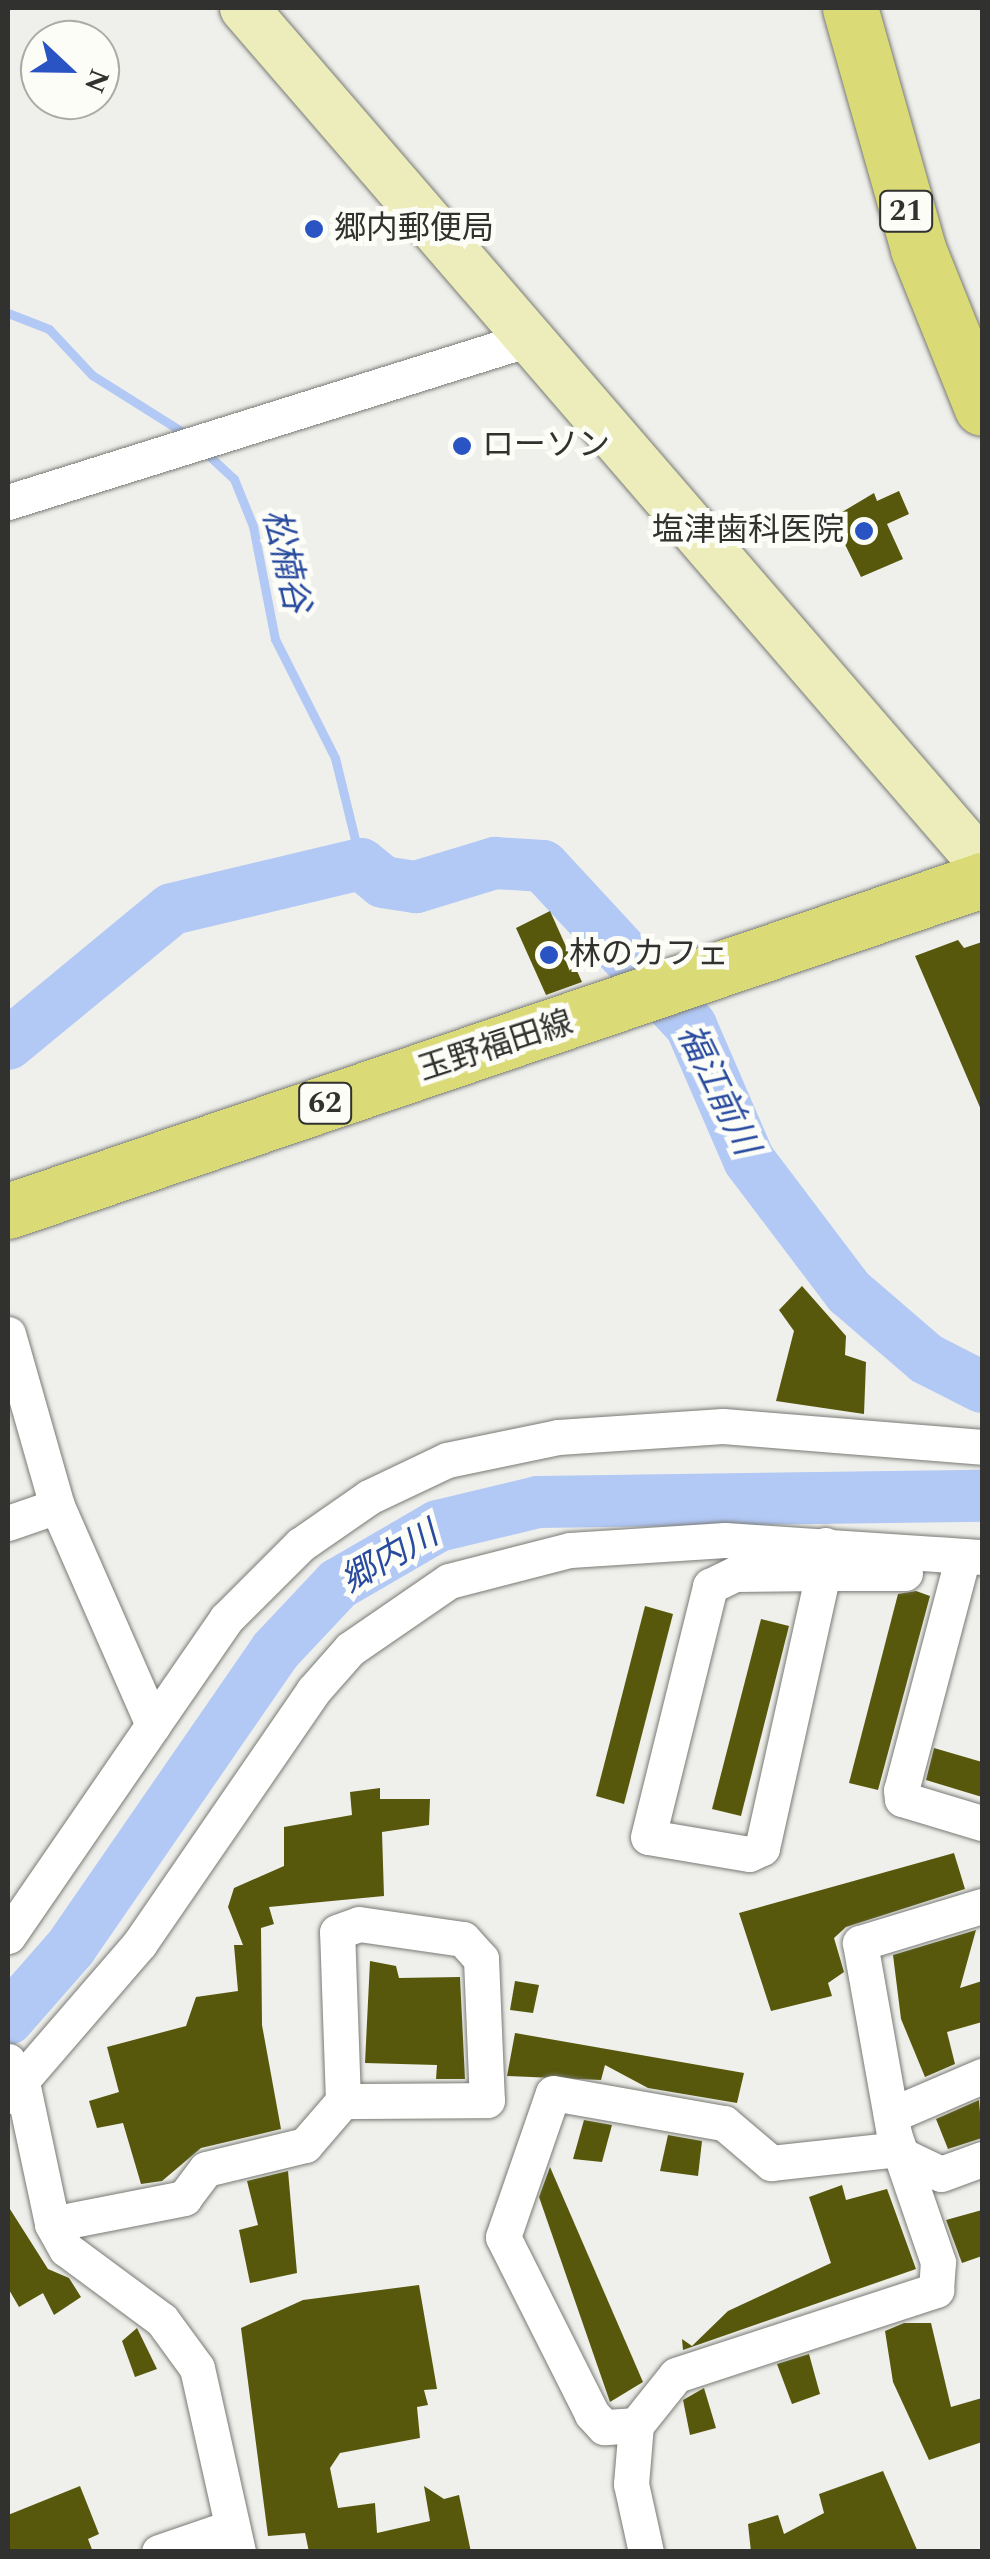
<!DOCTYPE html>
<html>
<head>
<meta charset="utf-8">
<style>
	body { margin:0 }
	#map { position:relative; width:990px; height:2559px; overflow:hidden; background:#eff0eb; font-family:Spectral,"Noto Sans JP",serif }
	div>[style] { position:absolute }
	.stream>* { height:9px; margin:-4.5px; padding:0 4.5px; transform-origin:4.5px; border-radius:4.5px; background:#b2c8f5 }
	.river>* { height:52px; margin:-26px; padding:0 26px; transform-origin:26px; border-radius:26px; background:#b2c8f5 }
	.building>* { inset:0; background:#57580c }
	.roads { filter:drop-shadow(0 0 2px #797a75) drop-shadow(0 0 2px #797a75) }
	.street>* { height:35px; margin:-17.5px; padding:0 17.5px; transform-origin:17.5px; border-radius:17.5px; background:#fff }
	.secondary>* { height:48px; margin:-24px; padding:0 24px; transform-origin:24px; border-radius:24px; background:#ededbb }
	.primary>* { height:55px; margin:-27.5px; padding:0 27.5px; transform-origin:27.5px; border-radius:27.5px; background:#dada76 }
	.dots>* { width:28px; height:28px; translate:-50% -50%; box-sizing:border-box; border:5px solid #fdfdf8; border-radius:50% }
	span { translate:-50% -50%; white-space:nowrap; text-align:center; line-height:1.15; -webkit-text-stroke:10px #fdfdf8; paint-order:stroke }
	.shield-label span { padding:2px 8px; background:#fdfdf8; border:2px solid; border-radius:8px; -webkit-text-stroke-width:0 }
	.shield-label { font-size:30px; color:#31312f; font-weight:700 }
	.poi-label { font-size:32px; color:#31312f }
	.left { translate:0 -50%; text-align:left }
	.right { translate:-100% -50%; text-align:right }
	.street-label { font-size:32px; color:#31312f }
	.water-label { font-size:35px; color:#284a9f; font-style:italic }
	.frame { position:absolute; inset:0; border:10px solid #31312f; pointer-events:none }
	.north { position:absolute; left:20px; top:20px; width:100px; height:100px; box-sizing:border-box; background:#fdfdf8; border:2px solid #ababa8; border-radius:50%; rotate:112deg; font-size:28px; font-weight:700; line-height:40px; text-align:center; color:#31312f }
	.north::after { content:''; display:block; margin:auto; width:35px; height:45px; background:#2a54c3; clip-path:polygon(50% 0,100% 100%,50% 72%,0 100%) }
</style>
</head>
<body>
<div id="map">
	<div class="stream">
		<div style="left:8px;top:313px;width:44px;rotate:21.3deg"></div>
		<div style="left:49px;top:329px;width:63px;rotate:46.9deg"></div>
		<div style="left:92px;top:375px;width:115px;rotate:32.2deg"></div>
		<div style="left:204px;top:451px;width:41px;rotate:43deg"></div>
		<div style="left:234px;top:479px;width:51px;rotate:68deg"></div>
		<div style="left:253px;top:526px;width:115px;rotate:79deg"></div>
		<div style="left:275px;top:639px;width:133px;rotate:63.2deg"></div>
		<div style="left:335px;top:758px;width:109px;rotate:76.2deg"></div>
	</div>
	<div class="river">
		<div style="left:8px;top:1044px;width:212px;rotate:-39.5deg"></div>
		<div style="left:172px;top:909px;width:194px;rotate:-13.4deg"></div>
		<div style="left:361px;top:864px;width:28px;rotate:39deg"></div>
		<div style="left:383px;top:882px;width:33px;rotate:9deg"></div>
		<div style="left:416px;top:887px;width:83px;rotate:-16.9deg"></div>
		<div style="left:495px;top:863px;width:48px;rotate:3.6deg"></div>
		<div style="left:543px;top:866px;width:218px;rotate:47.2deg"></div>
		<div style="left:691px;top:1026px;width:146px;rotate:66.6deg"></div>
		<div style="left:749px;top:1160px;width:166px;rotate:52.9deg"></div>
		<div style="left:849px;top:1292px;width:103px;rotate:40.7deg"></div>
		<div style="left:927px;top:1359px;width:62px;rotate:27deg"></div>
		<div style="left:8px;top:2019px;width:96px;rotate:-48.8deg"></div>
		<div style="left:71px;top:1947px;width:359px;rotate:-55.4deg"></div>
		<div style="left:275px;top:1651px;width:92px;rotate:-46.8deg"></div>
		<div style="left:338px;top:1584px;width:116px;rotate:-30.1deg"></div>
		<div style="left:438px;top:1526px;width:103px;rotate:-13.5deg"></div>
		<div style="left:538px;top:1502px;width:444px;rotate:-0.8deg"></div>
	</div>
	<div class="building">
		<div style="clip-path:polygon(899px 491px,909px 514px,887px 524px,903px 559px,861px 577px,832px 518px,874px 493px,877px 501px)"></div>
		<div style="clip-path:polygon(550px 911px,582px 982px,546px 995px,516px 928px)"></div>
		<div style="clip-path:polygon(958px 940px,964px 948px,982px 942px,982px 1112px,915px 956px)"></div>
		<div style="clip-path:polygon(802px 1286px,846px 1336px,845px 1355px,866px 1362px,864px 1414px,776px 1401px,794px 1331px,779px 1310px)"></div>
		<div style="clip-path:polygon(916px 1591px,930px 1596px,878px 1790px,849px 1783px,898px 1594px)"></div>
		<div style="clip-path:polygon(645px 1606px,673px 1614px,624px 1804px,596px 1796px)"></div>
		<div style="clip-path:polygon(761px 1619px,789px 1626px,741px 1816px,712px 1809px)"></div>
		<div style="clip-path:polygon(934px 1748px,982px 1762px,982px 1797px,926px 1780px)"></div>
		<div style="clip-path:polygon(380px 1788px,380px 1799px,430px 1799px,429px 1825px,382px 1832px,384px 1896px,269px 1907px,274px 1924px,261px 1928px,262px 2025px,281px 2129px,201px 2148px,162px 2181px,141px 2184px,123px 2123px,97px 2128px,89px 2101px,119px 2092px,107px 2047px,186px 2026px,196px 1997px,238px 1991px,234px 1945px,243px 1945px,228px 1907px,234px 1888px,284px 1866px,284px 1827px,352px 1815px,350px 1792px)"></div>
		<div style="clip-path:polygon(954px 1853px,965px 1889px,846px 1927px,834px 1938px,844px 1972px,828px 1983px,832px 1996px,771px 2011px,739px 1913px)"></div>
		<div style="clip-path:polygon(976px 1930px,960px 1988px,982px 1981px,982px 2022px,947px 2032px,955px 2064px,925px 2077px,901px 2019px,893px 1955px)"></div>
		<div style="clip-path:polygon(370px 1961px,396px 1966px,399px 1978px,460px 1977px,465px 2079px,436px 2079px,437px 2065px,365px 2063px)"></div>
		<div style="clip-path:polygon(515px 1981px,539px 1985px,533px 2013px,510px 2010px)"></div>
		<div style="clip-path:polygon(515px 2033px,744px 2073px,737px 2103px,648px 2088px,605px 2065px,601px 2080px,507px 2076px)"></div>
		<div style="clip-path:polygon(979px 2100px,982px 2138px,948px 2149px,936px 2119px)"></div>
		<div style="clip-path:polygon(584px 2120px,612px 2125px,602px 2162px,573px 2159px)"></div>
		<div style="clip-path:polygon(668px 2135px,702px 2141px,698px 2176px,660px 2171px)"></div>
		<div style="clip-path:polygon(550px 2167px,643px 2382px,610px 2402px,539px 2197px)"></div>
		<div style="clip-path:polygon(288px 2171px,297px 2273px,250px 2283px,239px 2230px,258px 2225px,247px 2181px)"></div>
		<div style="clip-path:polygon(842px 2185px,846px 2200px,887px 2189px,916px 2269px,683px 2350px,682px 2339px,692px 2346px,728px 2311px,831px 2263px,809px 2197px)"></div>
		<div style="clip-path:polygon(8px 2206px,48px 2269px,69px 2278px,81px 2297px,54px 2315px,43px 2293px,19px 2307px,8px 2288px)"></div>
		<div style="clip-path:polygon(982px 2210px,982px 2256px,962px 2263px,946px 2220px)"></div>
		<div style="clip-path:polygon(419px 2285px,437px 2389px,424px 2390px,428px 2405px,417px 2407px,420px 2438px,340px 2453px,330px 2468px,338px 2508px,375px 2503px,377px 2533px,430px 2521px,424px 2486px,444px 2499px,459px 2495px,471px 2552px,309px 2552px,305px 2533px,268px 2536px,241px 2328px,303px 2300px)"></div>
		<div style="clip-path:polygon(904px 2323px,931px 2323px,951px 2407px,982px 2398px,982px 2442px,929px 2460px,893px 2382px,885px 2331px)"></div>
		<div style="clip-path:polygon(137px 2328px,157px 2369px,135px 2377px,122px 2341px)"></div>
		<div style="clip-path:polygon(809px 2354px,820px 2394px,792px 2404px,777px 2364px)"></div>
		<div style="clip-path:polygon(704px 2388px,716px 2428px,690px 2435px,683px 2400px)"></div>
		<div style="clip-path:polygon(883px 2471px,918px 2552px,751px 2552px,748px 2524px,778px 2515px,784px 2534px,824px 2513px,819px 2494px)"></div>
		<div style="clip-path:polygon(80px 2486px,99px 2534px,88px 2539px,93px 2552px,8px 2552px,8px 2515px)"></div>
	</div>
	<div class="roads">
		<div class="street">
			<div style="left:8px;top:502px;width:543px;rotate:-17.37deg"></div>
			<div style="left:8px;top:1334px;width:179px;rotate:74.1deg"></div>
			<div style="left:57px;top:1506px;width:239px;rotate:66.3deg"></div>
			<div style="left:153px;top:1725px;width:256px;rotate:124.5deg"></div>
			<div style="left:8px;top:1523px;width:52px;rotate:-19.1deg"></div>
			<div style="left:825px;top:1545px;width:28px;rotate:94deg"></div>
			<div style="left:823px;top:1573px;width:282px;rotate:102.5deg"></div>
			<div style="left:762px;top:1848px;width:14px;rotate:155deg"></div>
			<div style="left:749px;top:1854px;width:102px;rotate:-170.4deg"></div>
			<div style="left:648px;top:1837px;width:259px;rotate:-76.1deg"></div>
			<div style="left:710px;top:1586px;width:28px;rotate:-26deg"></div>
			<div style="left:735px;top:1574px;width:88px;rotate:-0.7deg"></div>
			<div style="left:823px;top:1573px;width:82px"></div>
			<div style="left:963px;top:1556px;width:242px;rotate:104.8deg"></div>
			<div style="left:901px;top:1790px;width:9px;rotate:84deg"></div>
			<div style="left:902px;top:1799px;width:84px;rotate:16.7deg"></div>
			<div style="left:153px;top:1725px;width:129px;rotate:-55.4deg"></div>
			<div style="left:226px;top:1619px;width:105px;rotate:-45deg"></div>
			<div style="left:300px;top:1545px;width:84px;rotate:-34.8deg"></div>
			<div style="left:369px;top:1497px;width:86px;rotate:-25.4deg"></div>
			<div style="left:447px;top:1460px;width:113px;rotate:-11.7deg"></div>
			<div style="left:558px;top:1437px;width:165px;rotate:-3.8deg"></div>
			<div style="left:723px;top:1426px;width:260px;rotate:4.6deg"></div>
			<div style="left:8px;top:2061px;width:30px;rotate:60deg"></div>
			<div style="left:23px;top:2087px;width:140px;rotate:78deg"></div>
			<div style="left:52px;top:2224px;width:29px;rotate:61deg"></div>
			<div style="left:66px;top:2249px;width:119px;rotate:36.5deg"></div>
			<div style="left:162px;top:2320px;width:59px;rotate:53.9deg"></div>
			<div style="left:197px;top:2368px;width:189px;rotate:77.4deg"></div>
			<div style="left:8px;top:2096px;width:202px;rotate:-49.2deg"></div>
			<div style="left:140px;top:1943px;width:306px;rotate:-55.5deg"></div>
			<div style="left:313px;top:1691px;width:56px;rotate:-48.6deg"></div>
			<div style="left:350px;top:1649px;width:120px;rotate:-34.5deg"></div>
			<div style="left:449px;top:1581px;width:125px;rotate:-14.4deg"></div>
			<div style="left:570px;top:1550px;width:155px;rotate:-3.7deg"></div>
			<div style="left:725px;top:1540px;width:258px;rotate:3.8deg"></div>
			<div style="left:891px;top:2115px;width:99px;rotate:-23.2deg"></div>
			<div style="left:52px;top:2224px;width:135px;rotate:-11.1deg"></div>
			<div style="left:184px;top:2198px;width:36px;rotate:-53deg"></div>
			<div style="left:206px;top:2169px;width:102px;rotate:-13.6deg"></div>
			<div style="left:305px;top:2145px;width:58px;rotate:-49.2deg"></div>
			<div style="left:343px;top:2101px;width:169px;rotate:-92deg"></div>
			<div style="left:337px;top:1932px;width:23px;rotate:-20deg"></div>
			<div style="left:359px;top:1924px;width:105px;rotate:8.2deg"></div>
			<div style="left:463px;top:1939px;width:27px;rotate:48deg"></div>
			<div style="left:481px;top:1959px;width:141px;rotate:87.6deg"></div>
			<div style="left:487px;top:2100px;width:144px;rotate:179.6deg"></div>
			<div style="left:636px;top:2425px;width:64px;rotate:-51.3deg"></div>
			<div style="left:676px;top:2375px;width:274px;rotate:-18.1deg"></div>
			<div style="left:936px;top:2290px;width:28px;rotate:-86deg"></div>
			<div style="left:938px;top:2262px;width:135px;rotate:-109deg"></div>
			<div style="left:894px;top:2134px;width:194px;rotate:-100.1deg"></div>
			<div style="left:860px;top:1943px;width:127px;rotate:-16.9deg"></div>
			<div style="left:159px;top:2552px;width:77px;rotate:-18.9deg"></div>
			<div style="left:646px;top:2552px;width:70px;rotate:-102.4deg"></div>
			<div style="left:631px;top:2484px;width:59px;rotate:-85.2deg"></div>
			<div style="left:636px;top:2425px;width:32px;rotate:176deg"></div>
			<div style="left:604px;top:2427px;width:18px;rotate:-133deg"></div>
			<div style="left:592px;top:2414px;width:198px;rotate:-116.7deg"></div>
			<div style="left:503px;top:2237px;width:152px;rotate:-70.9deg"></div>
			<div style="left:553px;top:2093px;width:174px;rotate:10deg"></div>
			<div style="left:724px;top:2123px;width:62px;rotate:40.4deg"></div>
			<div style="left:771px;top:2163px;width:121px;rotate:-6.2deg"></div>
			<div style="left:891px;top:2150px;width:55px;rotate:25.6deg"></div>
			<div style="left:941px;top:2174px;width:44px;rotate:-20.1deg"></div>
		</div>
		<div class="secondary">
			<div style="left:244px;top:8px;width:1129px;rotate:49.2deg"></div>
		</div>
		<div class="primary">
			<div style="left:850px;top:8px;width:250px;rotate:74.2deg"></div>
			<div style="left:918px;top:249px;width:171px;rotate:68.1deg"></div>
			<div style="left:8px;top:1211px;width:1029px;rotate:-18.77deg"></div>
		</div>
	</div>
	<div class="dots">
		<div style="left:314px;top:229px;background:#2a54c3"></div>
		<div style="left:462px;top:446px;background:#2a54c3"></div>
		<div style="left:864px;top:531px;background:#2a54c3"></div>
		<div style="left:549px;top:955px;background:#2a54c3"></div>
	</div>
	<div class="shield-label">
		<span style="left:906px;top:211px">21</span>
		<span style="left:325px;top:1103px">62</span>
	</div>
	<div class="poi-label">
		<span class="left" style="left:334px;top:229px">郷内郵便局</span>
		<span class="left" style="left:482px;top:446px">ローソン</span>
		<span class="right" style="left:844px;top:531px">塩津歯科医院</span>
		<span class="left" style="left:569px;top:955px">林のカフェ</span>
	</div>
	<div class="street-label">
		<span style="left:496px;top:1047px;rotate:-18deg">玉野福田線</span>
	</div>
	<div class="water-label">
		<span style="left:285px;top:561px;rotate:77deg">松楠谷</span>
		<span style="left:717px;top:1090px;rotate:64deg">福江前川</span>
		<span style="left:390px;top:1558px;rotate:-30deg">郷内川</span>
	</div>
	<div class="frame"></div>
	<div class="north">N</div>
</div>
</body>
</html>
